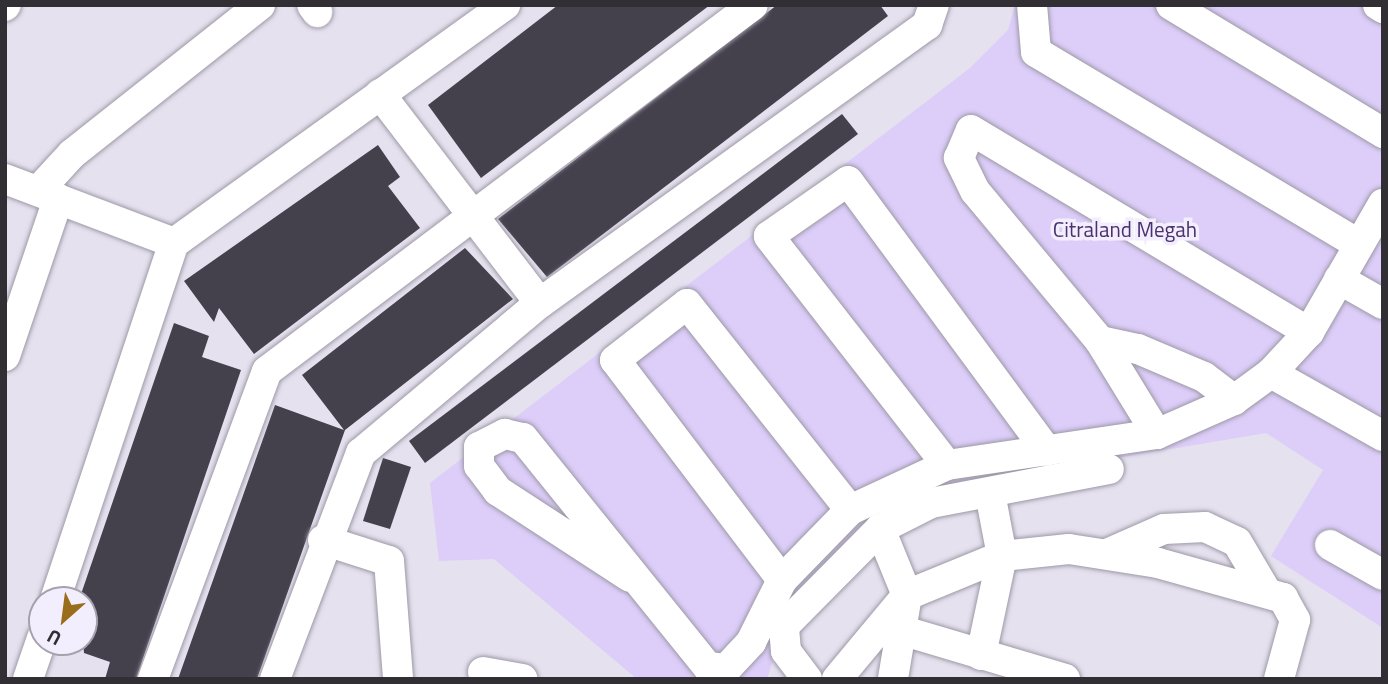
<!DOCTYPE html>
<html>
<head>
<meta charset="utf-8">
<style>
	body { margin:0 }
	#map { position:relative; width:1388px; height:684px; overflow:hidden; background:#e6e1ef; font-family:"Titillium Web",sans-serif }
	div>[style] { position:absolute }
	.green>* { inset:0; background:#dccdf9 }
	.building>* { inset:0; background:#44404c }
	.roads { filter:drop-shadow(0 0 2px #9d99a6) drop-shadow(0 0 2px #9d99a6) }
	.minor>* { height:30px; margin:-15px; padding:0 15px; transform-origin:15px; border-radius:15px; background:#fff }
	span { translate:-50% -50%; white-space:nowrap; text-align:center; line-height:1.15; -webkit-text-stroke:7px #f3eefd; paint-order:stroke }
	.park-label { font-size:21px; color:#4a316d }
	.frame { position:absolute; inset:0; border:7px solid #312f34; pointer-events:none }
	.north { position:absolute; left:28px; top:586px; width:70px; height:70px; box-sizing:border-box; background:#f3eefd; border:2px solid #a5a2ad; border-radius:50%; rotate:208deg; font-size:19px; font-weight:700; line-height:28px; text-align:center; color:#312f34 }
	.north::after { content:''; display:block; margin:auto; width:24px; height:32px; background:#996d1b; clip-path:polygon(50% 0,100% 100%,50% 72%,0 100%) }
</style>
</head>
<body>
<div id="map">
	<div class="green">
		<div style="clip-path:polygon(1015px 5px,1383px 5px,1383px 628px,1271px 556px,1323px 470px,1266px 433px,981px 481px,876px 521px,777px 647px,767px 679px,637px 679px,494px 559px,439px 561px,430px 483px,970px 68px,1008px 30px)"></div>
	</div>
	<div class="building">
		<div style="clip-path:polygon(558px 5px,710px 5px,481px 178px,428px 105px)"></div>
		<div style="clip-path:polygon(777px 5px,880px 5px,888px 16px,547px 277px,498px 219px)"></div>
		<div style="clip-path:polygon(842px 114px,858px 134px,425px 463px,409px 441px)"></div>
		<div style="clip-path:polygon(378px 145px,400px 177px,388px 186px,420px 228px,254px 354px,219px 308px,214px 322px,184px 281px)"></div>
		<div style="clip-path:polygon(465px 248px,513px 299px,345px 430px,257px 679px,178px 679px,275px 405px,344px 430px,302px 375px)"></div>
		<div style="clip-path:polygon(174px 323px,209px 336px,202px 357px,241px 370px,136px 679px,105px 679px,110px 662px,84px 653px,79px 600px)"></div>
		<div style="clip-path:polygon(383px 458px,411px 467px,390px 529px,363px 521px)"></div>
	</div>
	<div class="roads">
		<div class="minor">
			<div style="left:312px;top:5px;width:9px;rotate:54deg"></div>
			<div style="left:1032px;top:5px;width:47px;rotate:85.1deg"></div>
			<div style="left:1036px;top:52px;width:374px;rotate:30.8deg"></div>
			<div style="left:1171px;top:5px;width:248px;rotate:31.1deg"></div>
			<div style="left:1378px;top:5px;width:6px;rotate:31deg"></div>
			<div style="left:5px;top:6px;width:1px;rotate:-45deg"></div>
			<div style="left:380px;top:94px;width:263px;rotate:52.6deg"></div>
			<div style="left:5px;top:179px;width:181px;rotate:20.7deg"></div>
			<div style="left:38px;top:191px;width:50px;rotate:-47.4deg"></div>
			<div style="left:72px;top:154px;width:240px;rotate:-38.4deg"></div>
			<div style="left:1339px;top:279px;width:51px;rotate:29.6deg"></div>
			<div style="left:1100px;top:341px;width:39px;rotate:12deg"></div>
			<div style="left:1138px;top:349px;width:72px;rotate:23deg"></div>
			<div style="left:1204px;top:377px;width:38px;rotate:37deg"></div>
			<div style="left:5px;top:356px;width:166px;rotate:-71.3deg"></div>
			<div style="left:1271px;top:373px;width:129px;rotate:29.4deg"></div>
			<div style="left:1157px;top:434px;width:109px;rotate:-121.5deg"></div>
			<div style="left:1100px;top:341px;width:195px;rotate:-129.8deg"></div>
			<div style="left:975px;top:191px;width:37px;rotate:-116deg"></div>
			<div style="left:959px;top:158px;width:30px;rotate:-67deg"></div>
			<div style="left:971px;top:130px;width:394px;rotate:30.9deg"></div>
			<div style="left:947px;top:465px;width:290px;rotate:-127.9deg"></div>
			<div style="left:769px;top:236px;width:96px;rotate:-34.8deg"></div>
			<div style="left:848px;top:181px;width:335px;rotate:53.6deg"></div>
			<div style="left:880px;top:529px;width:71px;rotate:67.8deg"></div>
			<div style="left:907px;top:595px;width:85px;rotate:99.5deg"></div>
			<div style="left:323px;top:540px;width:69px;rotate:17.7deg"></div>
			<div style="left:389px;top:561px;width:118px;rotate:85.6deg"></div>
			<div style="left:1330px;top:545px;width:61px;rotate:29.5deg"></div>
			<div style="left:1107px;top:554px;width:62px;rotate:-23.7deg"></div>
			<div style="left:1164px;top:529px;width:41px;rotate:-2.8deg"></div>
			<div style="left:1205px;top:527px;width:35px;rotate:25deg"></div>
			<div style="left:1237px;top:542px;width:57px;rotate:59.4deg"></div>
			<div style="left:630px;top:577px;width:158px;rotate:-146.9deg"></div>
			<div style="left:498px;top:491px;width:31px;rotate:-127deg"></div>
			<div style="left:479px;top:466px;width:19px;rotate:-90deg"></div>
			<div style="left:479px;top:447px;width:29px;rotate:-27deg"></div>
			<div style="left:505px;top:434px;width:18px;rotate:13deg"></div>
			<div style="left:523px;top:438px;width:294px;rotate:51.1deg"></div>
			<div style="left:708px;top:667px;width:18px;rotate:6deg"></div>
			<div style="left:726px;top:669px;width:37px;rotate:-47deg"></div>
			<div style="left:751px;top:642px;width:69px;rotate:-63.4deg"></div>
			<div style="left:782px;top:580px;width:98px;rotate:-45.8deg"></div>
			<div style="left:850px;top:510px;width:107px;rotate:-24.9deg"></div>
			<div style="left:947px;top:465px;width:212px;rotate:-8.4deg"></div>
			<div style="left:1157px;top:434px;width:84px;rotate:-23.8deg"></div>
			<div style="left:1234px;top:400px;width:46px;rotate:-36.1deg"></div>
			<div style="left:1271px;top:373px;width:56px;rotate:-47.2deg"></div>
			<div style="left:1309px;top:332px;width:148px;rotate:-60deg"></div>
			<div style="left:782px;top:580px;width:276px;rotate:-127.2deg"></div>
			<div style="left:615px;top:360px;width:91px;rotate:-37.9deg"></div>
			<div style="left:687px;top:304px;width:263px;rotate:51.6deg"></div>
			<div style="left:55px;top:600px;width:376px;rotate:-71.6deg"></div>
			<div style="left:174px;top:243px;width:408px;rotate:-35.7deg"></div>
			<div style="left:904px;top:631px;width:168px;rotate:16.6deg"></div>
			<div style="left:981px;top:655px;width:101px;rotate:-78deg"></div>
			<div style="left:1002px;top:556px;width:64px;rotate:-100.8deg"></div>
			<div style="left:483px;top:672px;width:40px;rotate:10deg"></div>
			<div style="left:28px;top:679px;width:43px;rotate:-71.1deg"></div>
			<div style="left:153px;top:679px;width:328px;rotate:-69.7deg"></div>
			<div style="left:267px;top:371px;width:608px;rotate:-36.98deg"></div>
			<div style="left:275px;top:679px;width:242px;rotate:-69.2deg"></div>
			<div style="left:361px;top:453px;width:234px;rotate:-40deg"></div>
			<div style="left:540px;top:303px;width:477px;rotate:-35.7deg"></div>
			<div style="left:927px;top:25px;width:21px;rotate:-71deg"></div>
			<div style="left:807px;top:679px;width:35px;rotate:-127deg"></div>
			<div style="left:786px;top:651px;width:25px;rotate:-95deg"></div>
			<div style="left:784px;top:626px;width:136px;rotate:-45.3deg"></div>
			<div style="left:880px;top:529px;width:57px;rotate:-27deg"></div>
			<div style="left:931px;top:503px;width:181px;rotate:-10.8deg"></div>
			<div style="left:837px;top:679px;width:109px;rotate:-50.2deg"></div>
			<div style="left:907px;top:595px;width:103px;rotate:-22.3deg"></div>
			<div style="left:1002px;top:556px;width:67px;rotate:-6deg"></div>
			<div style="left:1069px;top:549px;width:90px;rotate:8.9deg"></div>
			<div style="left:1158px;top:563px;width:130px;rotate:15.6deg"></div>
			<div style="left:1283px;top:598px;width:25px;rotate:61deg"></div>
			<div style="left:1295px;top:620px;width:61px;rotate:105.2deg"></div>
		</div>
	</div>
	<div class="park-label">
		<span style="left:1125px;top:229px">Citraland Megah</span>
	</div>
	<div class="frame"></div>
	<div class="north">U</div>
</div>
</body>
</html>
